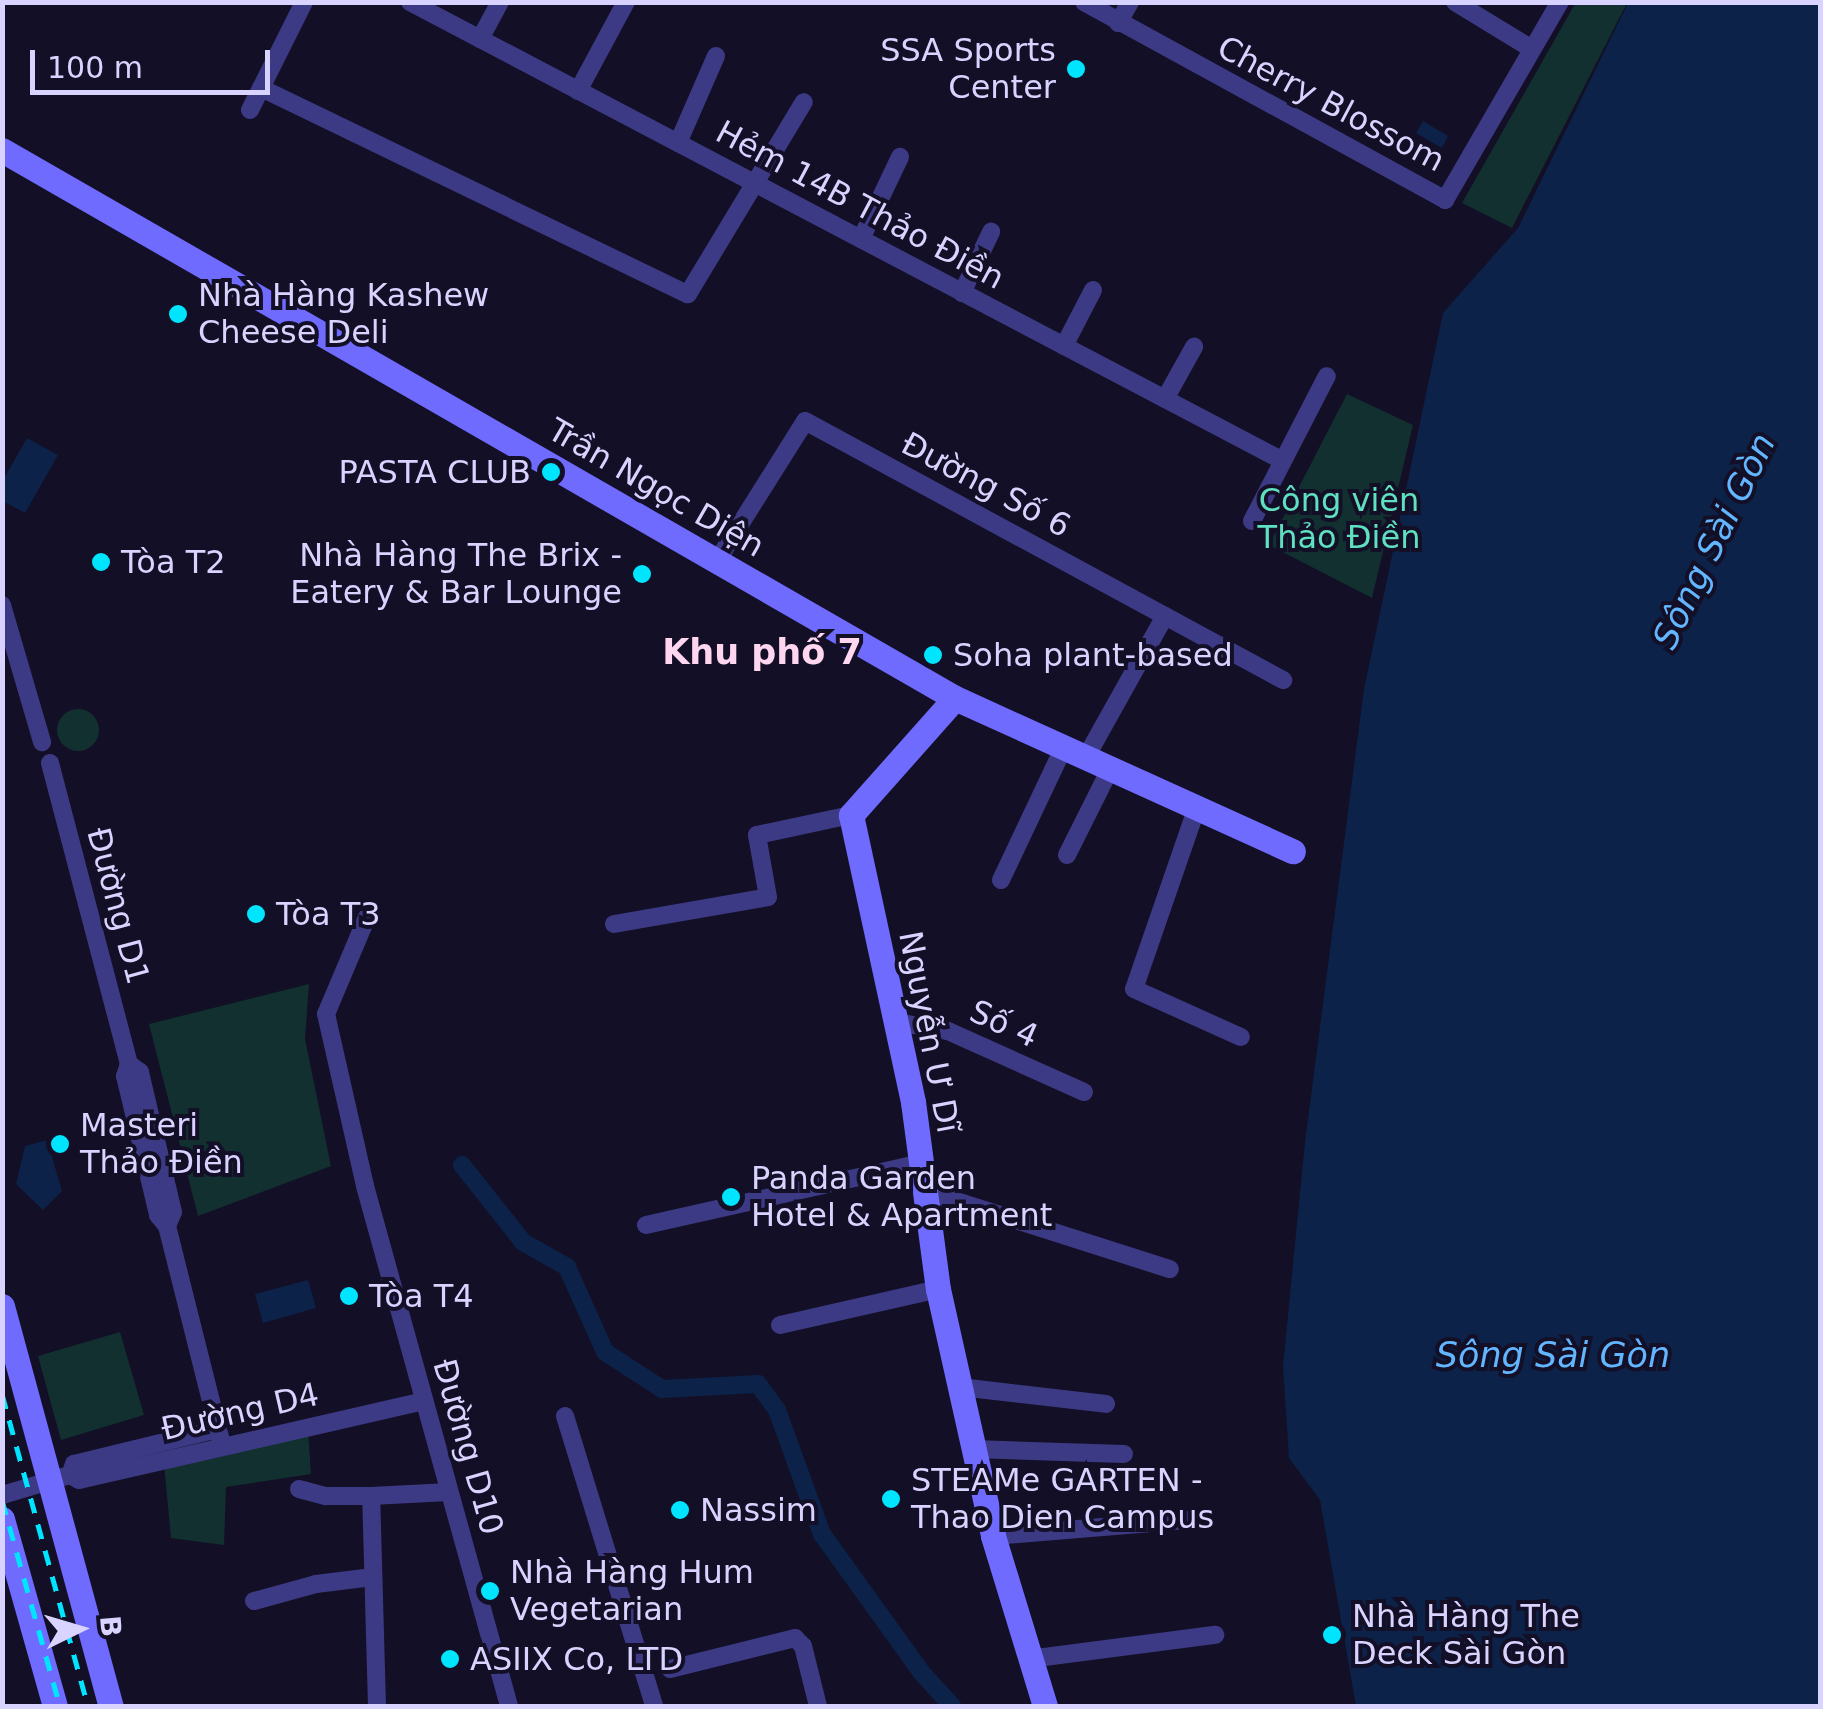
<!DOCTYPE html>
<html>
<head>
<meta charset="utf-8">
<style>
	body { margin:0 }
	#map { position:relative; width:1823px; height:1709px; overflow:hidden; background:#130f26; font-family:"DejaVu Sans",sans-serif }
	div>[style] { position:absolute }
	.green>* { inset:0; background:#12302f }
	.round { border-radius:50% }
	.water>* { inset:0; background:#0c2248 }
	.canal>* { height:18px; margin:-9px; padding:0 9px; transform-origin:9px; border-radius:9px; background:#0c2248 }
	.street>* { height:18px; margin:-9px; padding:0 9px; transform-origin:9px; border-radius:9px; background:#3d3a85 }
	.secondary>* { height:25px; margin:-12.5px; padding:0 12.5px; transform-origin:12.5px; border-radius:12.5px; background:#6f6bff }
	.rail>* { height:5px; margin-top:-2.5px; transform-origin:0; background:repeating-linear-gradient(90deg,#00e5ff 0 15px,transparent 0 27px) }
	.dots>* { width:28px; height:28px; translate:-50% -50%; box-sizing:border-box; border:5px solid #130f26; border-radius:50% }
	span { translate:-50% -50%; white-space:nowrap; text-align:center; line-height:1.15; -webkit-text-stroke:8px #130f26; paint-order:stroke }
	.poi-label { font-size:32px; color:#d9d4ff }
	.right { translate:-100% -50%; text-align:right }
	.left { translate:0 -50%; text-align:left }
	.street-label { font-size:32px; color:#d9d4ff }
	.park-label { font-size:32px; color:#5fe0c0 }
	.water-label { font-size:35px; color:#62b6ff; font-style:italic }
	.neighbourhood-label { font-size:35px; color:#ffd6f0; font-weight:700 }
	.frame { position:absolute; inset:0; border:5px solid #d9d4ff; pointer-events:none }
	.north { position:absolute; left:30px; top:1579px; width:100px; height:100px; -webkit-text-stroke:8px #130f26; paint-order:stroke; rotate:85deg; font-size:28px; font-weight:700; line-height:40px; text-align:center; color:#d9d4ff }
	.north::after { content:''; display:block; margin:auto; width:35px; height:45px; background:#d9d4ff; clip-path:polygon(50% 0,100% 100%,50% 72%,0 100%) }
	.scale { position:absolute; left:30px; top:50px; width:240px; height:45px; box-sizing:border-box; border:5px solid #d9d4ff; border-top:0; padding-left:12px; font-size:30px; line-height:35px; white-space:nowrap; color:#d9d4ff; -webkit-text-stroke:8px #130f26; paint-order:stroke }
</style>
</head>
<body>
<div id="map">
	<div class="green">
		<div style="clip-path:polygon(1576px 2px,1627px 3px,1512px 228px,1462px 203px)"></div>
		<div style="clip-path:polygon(1347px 394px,1413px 425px,1372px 598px,1269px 545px)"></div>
		<div class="round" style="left:57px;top:709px;width:42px;height:42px"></div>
		<div style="clip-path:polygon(309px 984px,305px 1039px,331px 1166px,198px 1216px,149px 1024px)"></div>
		<div style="clip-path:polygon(120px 1332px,144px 1415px,61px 1440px,38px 1356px)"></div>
		<div style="clip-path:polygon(308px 1430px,311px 1474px,226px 1487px,224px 1545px,171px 1538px,164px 1464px)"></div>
	</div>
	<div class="water">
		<div style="clip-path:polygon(1628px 3px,1820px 3px,1820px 1706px,1356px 1706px,1320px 1500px,1289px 1458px,1283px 1366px,1305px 1142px,1364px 689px,1443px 313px,1518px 228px)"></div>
		<div style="clip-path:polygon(1423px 121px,1448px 136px,1442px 148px,1416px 133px)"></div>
		<div style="clip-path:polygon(27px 438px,58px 455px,25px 513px,3px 501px,2px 482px)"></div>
		<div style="clip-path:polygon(47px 1140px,62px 1191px,43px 1210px,16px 1184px,25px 1146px)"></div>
		<div style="clip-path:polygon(308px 1280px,316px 1308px,263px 1323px,255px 1294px)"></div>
	</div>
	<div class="canal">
		<div style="left:462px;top:1165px;width:98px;rotate:51.6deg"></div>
		<div style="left:523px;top:1242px;width:51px;rotate:29.6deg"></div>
		<div style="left:567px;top:1267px;width:93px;rotate:65.9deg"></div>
		<div style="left:605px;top:1352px;width:68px;rotate:33deg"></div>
		<div style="left:662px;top:1389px;width:96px;rotate:-3deg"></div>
		<div style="left:758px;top:1384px;width:32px;rotate:54deg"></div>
		<div style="left:777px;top:1410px;width:132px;rotate:70.1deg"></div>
		<div style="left:822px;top:1534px;width:171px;rotate:54.3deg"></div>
		<div style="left:922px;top:1673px;width:45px;rotate:47.7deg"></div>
	</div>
	<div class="street">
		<div style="left:410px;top:2px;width:986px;rotate:27.73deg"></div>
		<div style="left:1084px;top:2px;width:412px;rotate:28.7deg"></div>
		<div style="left:1445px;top:200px;width:229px;rotate:-59.9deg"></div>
		<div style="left:1455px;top:2px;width:90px;rotate:31.4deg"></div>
		<div style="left:1118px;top:23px;width:24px;rotate:-60deg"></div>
		<div style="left:480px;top:39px;width:42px;rotate:-61.6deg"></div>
		<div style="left:261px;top:88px;width:474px;rotate:25.8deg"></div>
		<div style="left:688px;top:294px;width:224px;rotate:-58.9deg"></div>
		<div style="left:578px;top:91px;width:101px;rotate:-61.7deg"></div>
		<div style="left:250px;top:110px;width:121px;rotate:-63.4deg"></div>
		<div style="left:678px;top:143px;width:95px;rotate:-66.4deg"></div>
		<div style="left:861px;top:239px;width:91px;rotate:-64.6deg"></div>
		<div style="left:962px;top:293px;width:68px;rotate:-64.6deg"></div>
		<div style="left:1064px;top:346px;width:63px;rotate:-62.6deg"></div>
		<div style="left:1165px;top:399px;width:60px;rotate:-60.9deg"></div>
		<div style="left:1252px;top:521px;width:163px;rotate:-62.7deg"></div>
		<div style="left:717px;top:561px;width:165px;rotate:-57.8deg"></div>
		<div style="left:805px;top:421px;width:544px;rotate:28.45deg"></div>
		<div style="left:2px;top:605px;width:143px;rotate:73.7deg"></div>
		<div style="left:1085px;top:759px;width:164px;rotate:-60.8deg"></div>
		<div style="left:50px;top:763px;width:311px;rotate:75.3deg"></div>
		<div style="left:1196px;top:810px;width:189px;rotate:109.1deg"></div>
		<div style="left:1134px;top:989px;width:117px;rotate:24.2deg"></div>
		<div style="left:1067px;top:855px;width:94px;rotate:-63.4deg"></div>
		<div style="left:1001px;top:880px;width:147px;rotate:-64.7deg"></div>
		<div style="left:367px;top:917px;width:105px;rotate:112.9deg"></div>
		<div style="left:326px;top:1014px;width:176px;rotate:77.2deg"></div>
		<div style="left:365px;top:1186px;width:540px;rotate:74.52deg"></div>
		<div style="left:614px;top:924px;width:156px;rotate:-9.9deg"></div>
		<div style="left:768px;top:897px;width:63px;rotate:-100.1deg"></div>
		<div style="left:757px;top:835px;width:96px;rotate:-12deg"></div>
		<div style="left:896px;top:1022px;width:53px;rotate:9.8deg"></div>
		<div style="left:948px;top:1031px;width:149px;rotate:24.2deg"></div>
		<div style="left:925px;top:1191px;width:257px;rotate:17.7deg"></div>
		<div style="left:646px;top:1225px;width:282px;rotate:-12.7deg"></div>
		<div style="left:167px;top:1226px;width:15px;rotate:-67deg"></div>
		<div style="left:173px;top:1212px;width:144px;rotate:-103.3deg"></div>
		<div style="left:140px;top:1072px;width:14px;rotate:-144deg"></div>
		<div style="left:129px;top:1064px;width:13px;rotate:108deg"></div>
		<div style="left:125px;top:1076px;width:143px;rotate:76.6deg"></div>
		<div style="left:158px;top:1215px;width:14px;rotate:51deg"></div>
		<div style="left:167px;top:1226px;width:226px;rotate:75.9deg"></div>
		<div style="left:780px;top:1325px;width:162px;rotate:-12.8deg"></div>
		<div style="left:960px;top:1387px;width:147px;rotate:6.6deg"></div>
		<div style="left:565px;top:1416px;width:303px;rotate:72.9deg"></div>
		<div style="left:973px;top:1449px;width:151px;rotate:1.9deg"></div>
		<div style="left:70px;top:1475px;width:12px;rotate:-70deg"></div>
		<div style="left:74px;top:1464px;width:148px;rotate:-13.7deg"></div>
		<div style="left:299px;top:1489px;width:28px;rotate:15deg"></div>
		<div style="left:326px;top:1496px;width:45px"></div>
		<div style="left:2px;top:1495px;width:71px;rotate:-16.4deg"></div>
		<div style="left:70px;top:1475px;width:10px;rotate:29deg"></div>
		<div style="left:79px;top:1480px;width:354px;rotate:-12.9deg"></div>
		<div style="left:993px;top:1536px;width:195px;rotate:-4.7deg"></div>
		<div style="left:254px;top:1601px;width:64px;rotate:-15.3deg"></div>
		<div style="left:316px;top:1584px;width:57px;rotate:-7deg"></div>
		<div style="left:1029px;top:1659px;width:188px;rotate:-7.4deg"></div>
		<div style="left:670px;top:1669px;width:129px;rotate:-13.9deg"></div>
		<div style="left:795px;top:1638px;width:11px;rotate:45deg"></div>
		<div style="left:803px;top:1646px;width:62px;rotate:76deg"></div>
		<div style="left:377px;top:1706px;width:210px;rotate:-91.6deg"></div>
		<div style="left:371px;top:1496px;width:78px;rotate:-2.9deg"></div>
	</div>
	<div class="secondary">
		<div style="left:2px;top:150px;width:1099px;rotate:29.9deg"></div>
		<div style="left:955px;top:698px;width:371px;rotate:24.4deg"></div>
		<div style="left:955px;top:698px;width:157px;rotate:131.6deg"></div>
		<div style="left:851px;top:815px;width:294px;rotate:77.8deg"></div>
		<div style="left:913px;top:1102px;width:189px;rotate:82.4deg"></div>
		<div style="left:938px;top:1289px;width:253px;rotate:77.4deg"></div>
		<div style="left:993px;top:1536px;width:178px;rotate:73deg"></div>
		<div style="left:2px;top:1306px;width:415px;rotate:74.8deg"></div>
		<div style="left:2px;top:1519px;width:194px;rotate:74.2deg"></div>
	</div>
	<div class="rail">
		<div style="left:2px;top:1394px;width:324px;rotate:74.6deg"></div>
		<div style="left:2px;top:1500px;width:214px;rotate:74.3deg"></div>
	</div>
	<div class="dots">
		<div style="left:1076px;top:69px;background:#00e5ff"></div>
		<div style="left:178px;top:314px;background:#00e5ff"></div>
		<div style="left:551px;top:472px;background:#00e5ff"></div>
		<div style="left:101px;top:562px;background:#00e5ff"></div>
		<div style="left:642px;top:574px;background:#00e5ff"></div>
		<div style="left:933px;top:655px;background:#00e5ff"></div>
		<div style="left:256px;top:914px;background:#00e5ff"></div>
		<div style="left:60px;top:1144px;background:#00e5ff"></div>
		<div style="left:731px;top:1197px;background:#00e5ff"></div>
		<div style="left:349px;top:1296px;background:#00e5ff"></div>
		<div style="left:891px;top:1499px;background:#00e5ff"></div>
		<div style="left:680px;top:1510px;background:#00e5ff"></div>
		<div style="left:490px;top:1591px;background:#00e5ff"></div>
		<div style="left:1332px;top:1635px;background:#00e5ff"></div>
		<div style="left:450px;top:1659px;background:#00e5ff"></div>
	</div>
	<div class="poi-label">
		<span class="right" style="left:1056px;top:69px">SSA Sports<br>Center</span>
		<span class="left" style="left:198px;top:314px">Nhà Hàng Kashew<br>Cheese Deli</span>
		<span class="right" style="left:531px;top:472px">PASTA CLUB</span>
		<span class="right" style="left:622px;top:574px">Nhà Hàng The Brix -<br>Eatery &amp; Bar Lounge</span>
		<span class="left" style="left:121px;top:562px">Tòa T2</span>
		<span class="left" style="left:953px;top:655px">Soha plant-based</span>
		<span class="left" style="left:276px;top:914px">Tòa T3</span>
		<span class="left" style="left:80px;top:1144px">Masteri<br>Thảo Điền</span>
		<span class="left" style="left:751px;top:1197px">Panda Garden<br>Hotel &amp; Apartment</span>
		<span class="left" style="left:369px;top:1296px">Tòa T4</span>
		<span class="left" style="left:911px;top:1499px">STEAMe GARTEN -<br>Thao Dien Campus</span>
		<span class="left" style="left:700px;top:1510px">Nassim</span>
		<span class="left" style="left:510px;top:1591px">Nhà Hàng Hum<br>Vegetarian</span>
		<span class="left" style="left:1352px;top:1635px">Nhà Hàng The<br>Deck Sài Gòn</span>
		<span class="left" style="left:470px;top:1659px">ASIIX Co, LTD</span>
	</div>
	<div class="street-label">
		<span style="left:1331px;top:104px;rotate:28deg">Cherry Blossom</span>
		<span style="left:860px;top:205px;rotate:28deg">Hẻm 14B Thảo Điền</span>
		<span style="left:986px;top:485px;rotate:28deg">Đường Số 6</span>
		<span style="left:656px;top:488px;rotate:30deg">Trần Ngọc Diện</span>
		<span style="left:118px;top:906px;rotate:75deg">Đường D1</span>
		<span style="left:1004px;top:1024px;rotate:24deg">Số 4</span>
		<span style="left:929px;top:1032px;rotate:79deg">Nguyễn Ư Dĩ</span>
		<span style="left:240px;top:1412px;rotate:-13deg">Đường D4</span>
		<span style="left:468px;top:1447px;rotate:74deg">Đường D10</span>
	</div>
	<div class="park-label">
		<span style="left:1339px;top:519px">Công viên<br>Thảo Điền</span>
	</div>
	<div class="water-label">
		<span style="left:1714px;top:541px;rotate:-64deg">Sông Sài Gòn</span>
		<span style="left:1553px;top:1355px">Sông Sài Gòn</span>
	</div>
	<div class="neighbourhood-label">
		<span style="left:762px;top:652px">Khu phố 7</span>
	</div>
	<div class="frame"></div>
	<div class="north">B</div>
	<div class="scale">100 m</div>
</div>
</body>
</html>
